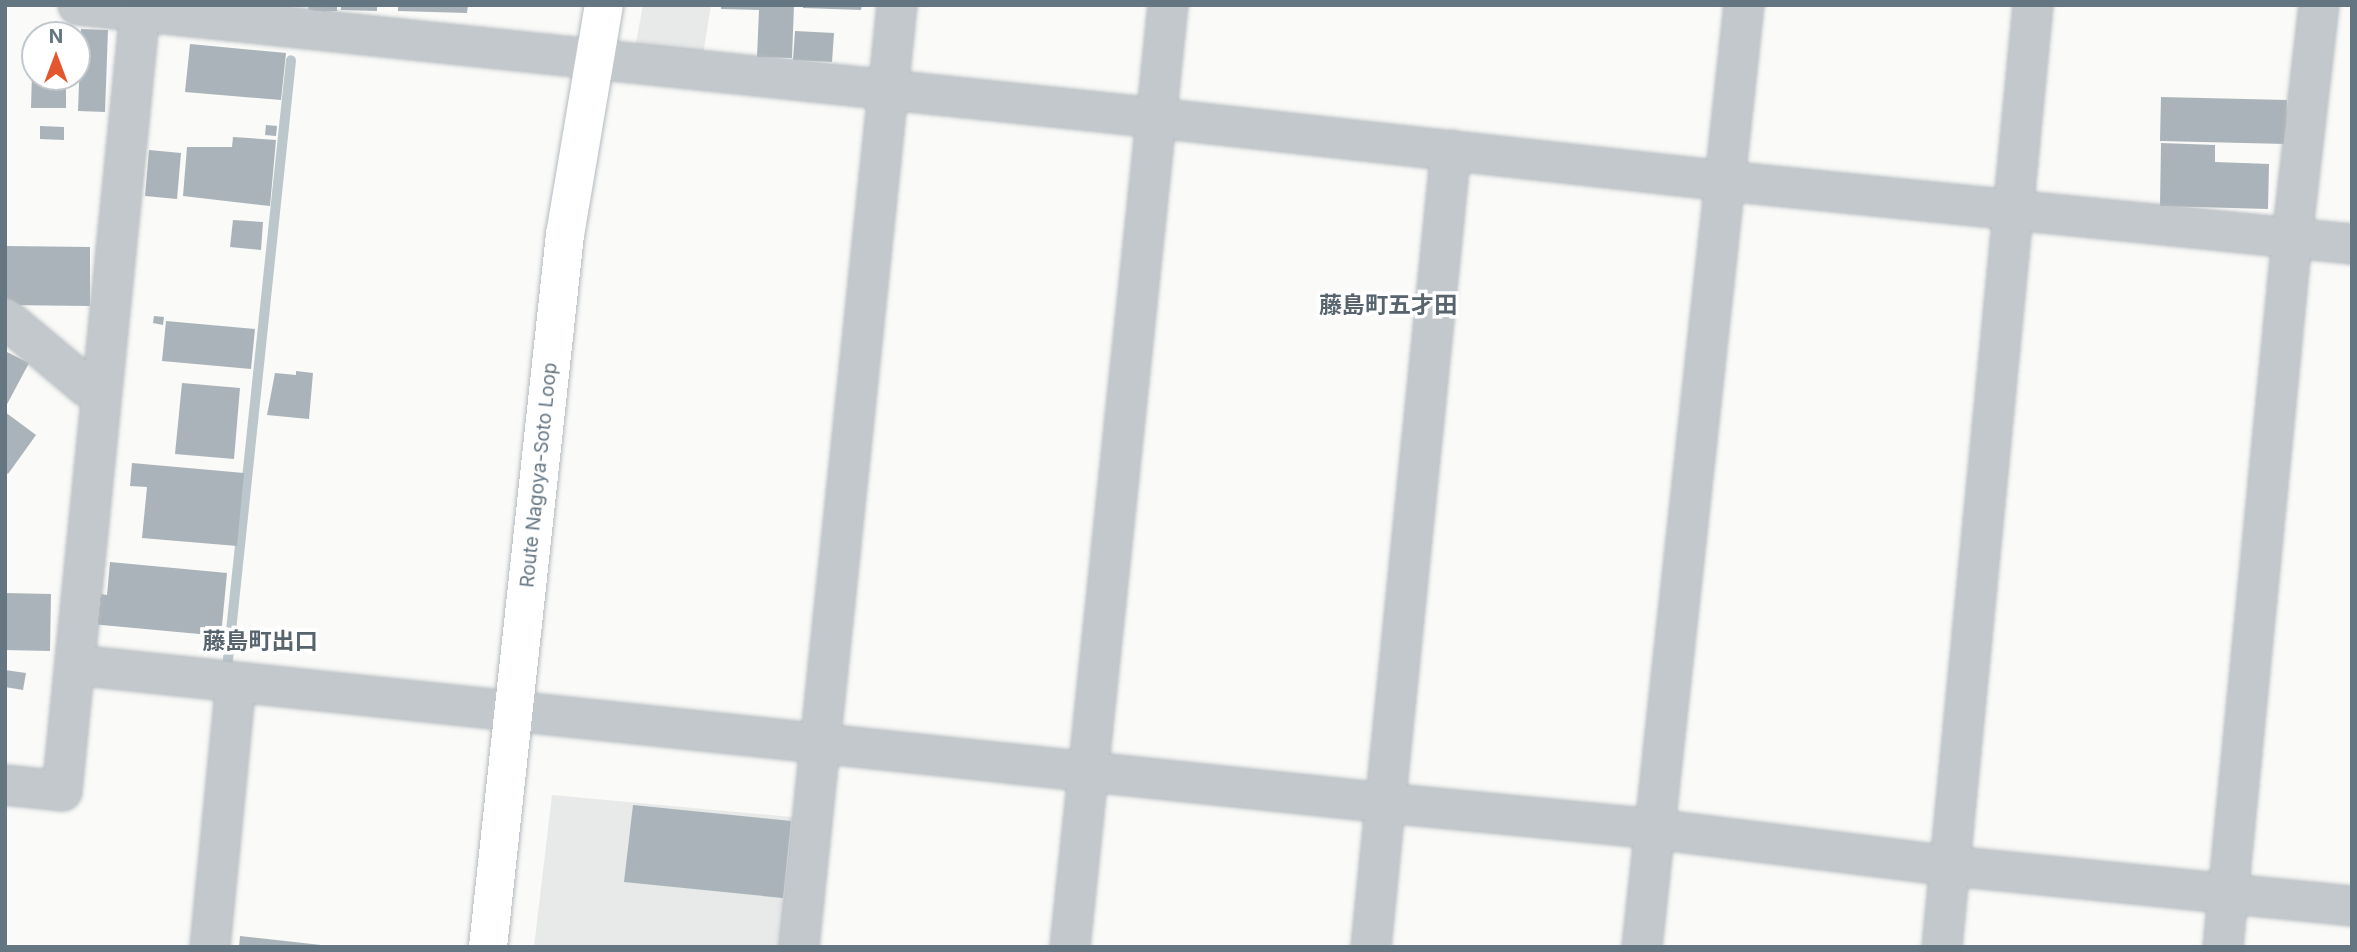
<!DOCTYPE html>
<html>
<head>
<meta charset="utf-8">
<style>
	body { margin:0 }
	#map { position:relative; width:2357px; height:952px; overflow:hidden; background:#fafaf8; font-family:Inter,"Noto Sans JP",sans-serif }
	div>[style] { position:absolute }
	.built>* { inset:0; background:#e8e9e9 }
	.stream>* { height:10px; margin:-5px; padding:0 5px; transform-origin:5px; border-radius:5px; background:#bbc7cb }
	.building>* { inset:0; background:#aab3b9 }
	.roads { filter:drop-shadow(0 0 2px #b3babf) drop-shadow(0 0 2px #b3babf) }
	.minor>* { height:38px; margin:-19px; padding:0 19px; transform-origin:19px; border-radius:19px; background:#c3c8cc }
	.secondary>* { height:38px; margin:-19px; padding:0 19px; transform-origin:19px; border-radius:19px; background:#fff }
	span { translate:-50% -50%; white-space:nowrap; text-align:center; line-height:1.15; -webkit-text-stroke:7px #fff; paint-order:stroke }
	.street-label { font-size:19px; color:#657683 }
	.quarter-label { font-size:23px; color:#57646e; font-weight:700 }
	.frame { position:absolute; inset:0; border:7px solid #657683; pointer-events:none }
	.north { position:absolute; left:21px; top:21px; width:70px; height:70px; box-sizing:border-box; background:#fff; border:2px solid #c1c8cd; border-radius:50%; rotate:0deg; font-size:19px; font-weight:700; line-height:28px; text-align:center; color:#657683 }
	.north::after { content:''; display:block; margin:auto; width:24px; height:32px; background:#e4572e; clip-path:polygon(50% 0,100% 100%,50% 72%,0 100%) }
</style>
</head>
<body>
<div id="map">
	<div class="built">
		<div style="clip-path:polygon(643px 5px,711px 5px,703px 55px,635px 48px)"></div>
		<div style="clip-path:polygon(552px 795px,802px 818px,787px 947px,534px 947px)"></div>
	</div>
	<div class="stream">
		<div style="left:227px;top:669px;width:612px;rotate:-84deg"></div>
	</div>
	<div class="building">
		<div style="clip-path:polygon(308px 5px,337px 5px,337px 11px,309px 12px)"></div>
		<div style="clip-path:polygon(341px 5px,377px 5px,377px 11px,341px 10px)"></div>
		<div style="clip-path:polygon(398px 5px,468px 5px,467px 13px,398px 11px)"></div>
		<div style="clip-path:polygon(721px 5px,794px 5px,792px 58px,757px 57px,759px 10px,721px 9px)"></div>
		<div style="clip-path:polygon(803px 5px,862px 5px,861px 10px,803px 8px)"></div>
		<div style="clip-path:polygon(81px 29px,108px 30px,105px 112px,78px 111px)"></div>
		<div style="clip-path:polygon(795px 31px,834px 33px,832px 62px,793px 60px)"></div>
		<div style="clip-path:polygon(190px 44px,286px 53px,281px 100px,185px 92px)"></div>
		<div style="clip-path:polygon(32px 73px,35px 77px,66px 77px,66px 108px,31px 108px)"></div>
		<div style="clip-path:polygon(2161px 97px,2287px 100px,2286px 144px,2160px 141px)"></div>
		<div style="clip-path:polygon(266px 125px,277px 126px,276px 136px,265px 135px)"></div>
		<div style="clip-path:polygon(40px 126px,64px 127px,64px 140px,40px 139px)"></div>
		<div style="clip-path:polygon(233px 137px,276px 140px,270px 206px,183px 196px,187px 147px,232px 147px)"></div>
		<div style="clip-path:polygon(2161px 143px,2215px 145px,2215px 162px,2269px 164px,2268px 209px,2160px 206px)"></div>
		<div style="clip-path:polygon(149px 150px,181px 153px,177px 199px,145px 196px)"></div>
		<div style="clip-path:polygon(233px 220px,263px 222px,261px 250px,230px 247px)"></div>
		<div style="clip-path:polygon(5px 246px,90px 247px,90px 306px,5px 305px)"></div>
		<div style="clip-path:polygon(154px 316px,164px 317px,163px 325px,153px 323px)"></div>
		<div style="clip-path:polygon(166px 321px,255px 329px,251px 369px,162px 361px)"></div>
		<div style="clip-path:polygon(5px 351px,29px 363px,5px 408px)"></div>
		<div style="clip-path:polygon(296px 371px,313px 373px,309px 419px,267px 415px,275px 373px,296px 375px)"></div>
		<div style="clip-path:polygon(182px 383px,240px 388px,234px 459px,175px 454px)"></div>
		<div style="clip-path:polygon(5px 412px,36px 435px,8px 474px,5px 472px)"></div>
		<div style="clip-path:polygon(132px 463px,244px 473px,237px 546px,142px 538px,147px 487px,130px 486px)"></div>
		<div style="clip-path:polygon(110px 562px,227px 573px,221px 636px,91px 624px,94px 593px,107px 595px)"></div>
		<div style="clip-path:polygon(5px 593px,51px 594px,50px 651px,5px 650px)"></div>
		<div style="clip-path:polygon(5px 670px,26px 673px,23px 690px,5px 687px)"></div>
		<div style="clip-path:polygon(633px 805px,791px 821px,783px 898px,624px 882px)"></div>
		<div style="clip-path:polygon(240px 936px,321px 945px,321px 947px,239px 947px)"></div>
	</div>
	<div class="roads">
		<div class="minor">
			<div style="left:78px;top:5px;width:1084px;rotate:5.98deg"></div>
			<div style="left:1156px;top:118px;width:572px;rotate:6.32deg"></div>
			<div style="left:1725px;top:181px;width:630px;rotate:5.74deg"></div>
			<div style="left:5px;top:318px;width:106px;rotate:40deg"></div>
			<div style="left:86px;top:386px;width:16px;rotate:7deg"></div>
			<div style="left:75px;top:665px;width:1317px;rotate:6.01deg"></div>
			<div style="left:1385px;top:803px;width:270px;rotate:5.5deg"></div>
			<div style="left:1654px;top:829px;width:299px;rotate:7.1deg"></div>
			<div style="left:1951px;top:866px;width:403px;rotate:5.7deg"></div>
			<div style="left:5px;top:785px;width:57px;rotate:6deg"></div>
			<div style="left:62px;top:791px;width:784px;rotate:-84.29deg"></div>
			<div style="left:210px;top:947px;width:265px;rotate:-84.4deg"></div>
			<div style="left:799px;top:947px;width:947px;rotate:-84.06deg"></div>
			<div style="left:1070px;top:947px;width:947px;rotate:-84.06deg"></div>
			<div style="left:1371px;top:947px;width:801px;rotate:-84.27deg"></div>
			<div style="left:1642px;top:947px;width:948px;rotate:-83.82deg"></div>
			<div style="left:1942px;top:947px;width:946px;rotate:-84.48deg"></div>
			<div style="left:2223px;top:947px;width:712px;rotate:-84.44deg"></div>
			<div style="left:2292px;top:238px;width:235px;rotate:-83.4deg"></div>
		</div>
		<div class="secondary">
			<div style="left:488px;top:947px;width:716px;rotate:-83.83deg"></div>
			<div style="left:565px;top:235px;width:233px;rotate:-80.4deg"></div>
		</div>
	</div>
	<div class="street-label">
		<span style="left:539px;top:475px;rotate:-84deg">Route Nagoya-Soto Loop</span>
	</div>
	<div class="quarter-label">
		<span style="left:1388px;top:305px">藤島町五才田</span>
		<span style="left:260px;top:641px">藤島町出口</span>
	</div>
	<div class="frame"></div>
	<div class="north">N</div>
</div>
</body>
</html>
